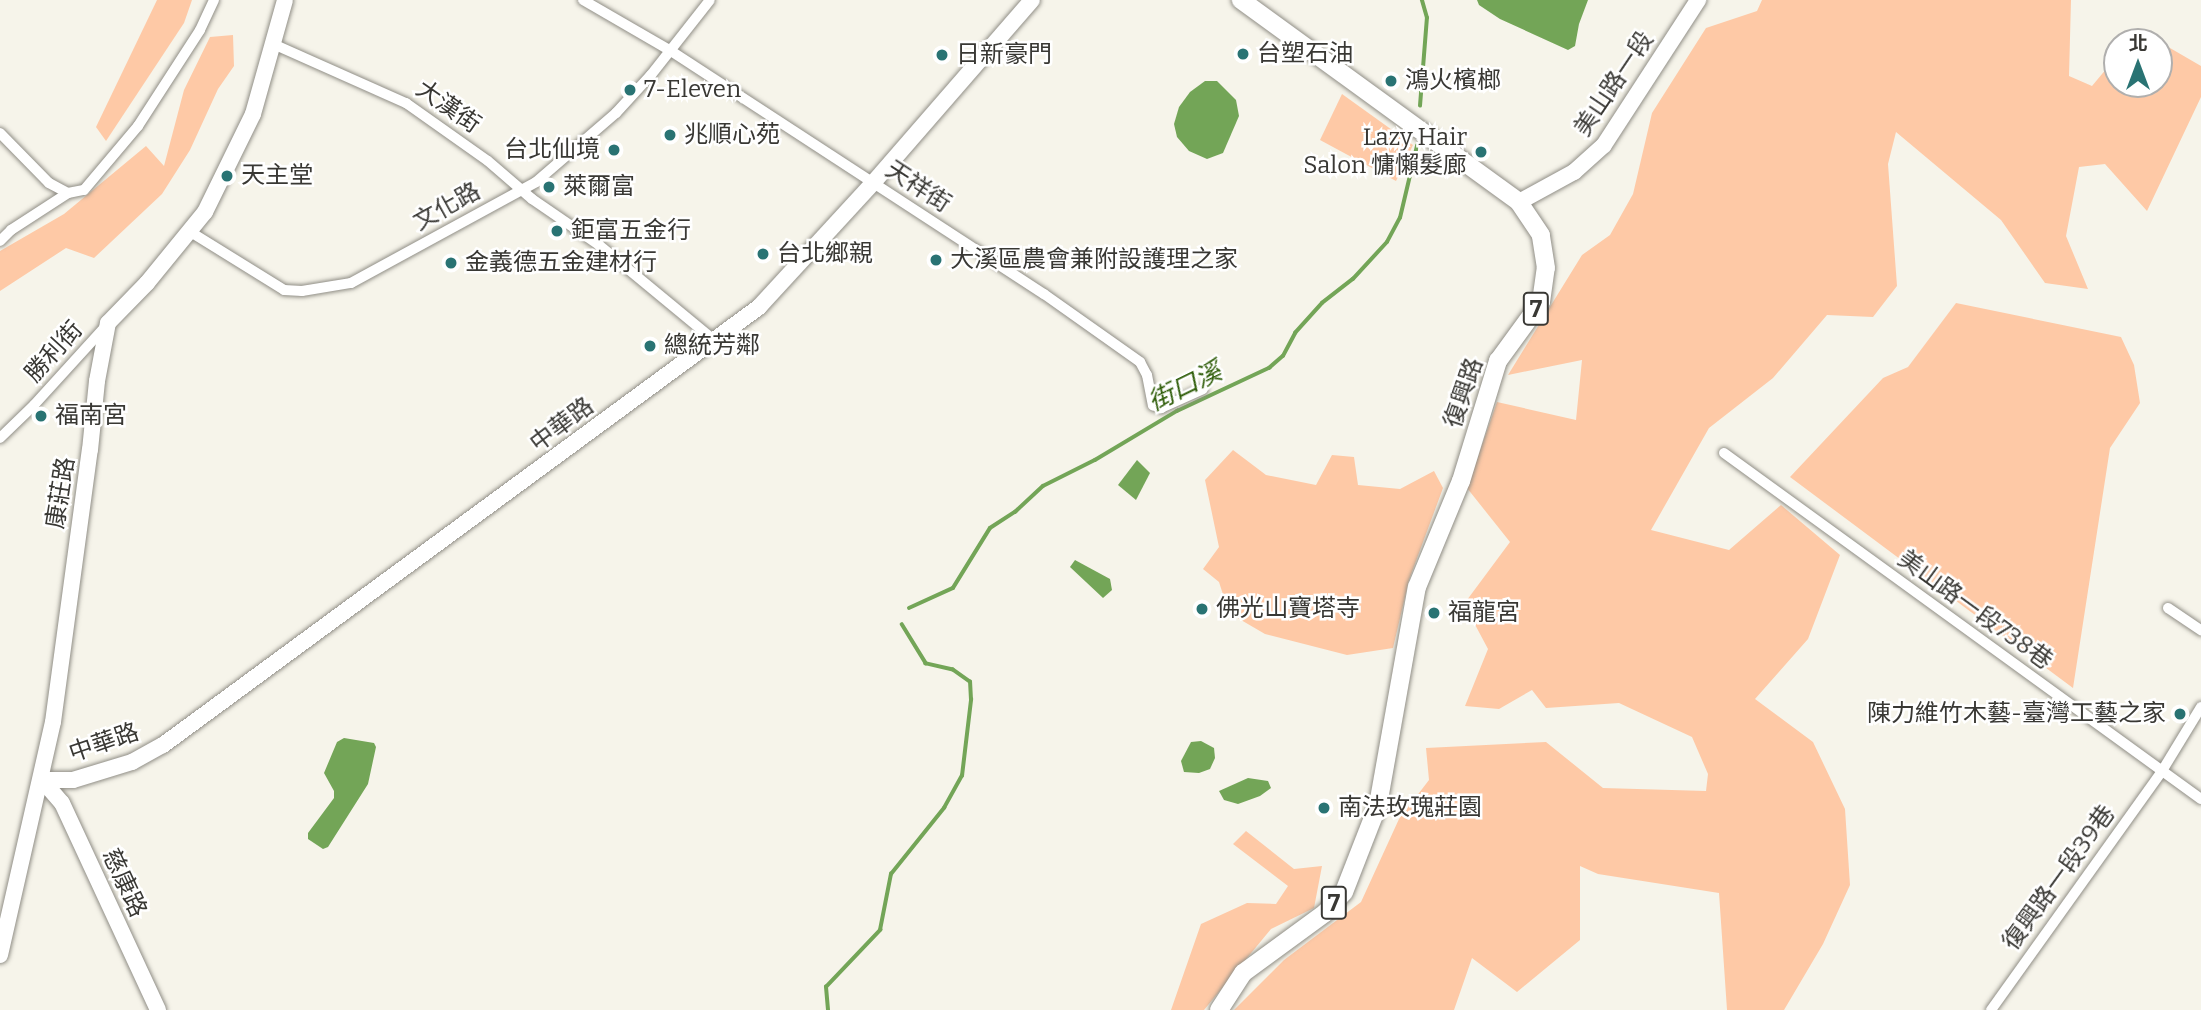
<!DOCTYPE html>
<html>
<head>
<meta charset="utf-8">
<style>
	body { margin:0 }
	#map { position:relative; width:2201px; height:1010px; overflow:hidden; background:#f6f4ea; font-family:Bitter,"Noto Sans TC",serif }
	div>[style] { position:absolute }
	.green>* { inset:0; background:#fec9a6 }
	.water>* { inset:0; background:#73a557 }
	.stream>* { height:3.5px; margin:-1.75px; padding:0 1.75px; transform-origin:1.75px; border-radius:1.75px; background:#73a557 }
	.roads { filter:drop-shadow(0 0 2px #908e86) drop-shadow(0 0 2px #908e86) }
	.street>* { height:10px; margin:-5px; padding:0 5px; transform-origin:5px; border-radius:5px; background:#fff }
	.secondary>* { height:16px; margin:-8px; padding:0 8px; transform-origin:8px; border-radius:8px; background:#fff }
	.primary>* { height:18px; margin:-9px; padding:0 9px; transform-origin:9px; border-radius:9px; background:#fff }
	.dots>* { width:19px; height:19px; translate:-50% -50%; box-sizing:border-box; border:4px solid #fff; border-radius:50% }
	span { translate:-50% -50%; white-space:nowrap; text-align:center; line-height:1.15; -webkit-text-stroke:5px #fff; paint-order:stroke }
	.shield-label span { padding:2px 5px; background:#fff; border:2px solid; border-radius:5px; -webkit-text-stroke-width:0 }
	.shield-label { font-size:23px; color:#393834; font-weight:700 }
	.poi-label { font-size:24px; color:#393834 }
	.left { translate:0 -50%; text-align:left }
	.right { translate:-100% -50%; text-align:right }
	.street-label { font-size:24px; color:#393834 }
	.water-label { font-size:26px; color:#2f5d09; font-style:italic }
	.north { position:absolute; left:2103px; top:28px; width:70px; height:70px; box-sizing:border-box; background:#fff; border:2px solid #b0afae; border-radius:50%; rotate:0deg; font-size:19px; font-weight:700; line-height:28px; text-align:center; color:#393834 }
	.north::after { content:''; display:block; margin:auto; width:24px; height:32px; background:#297373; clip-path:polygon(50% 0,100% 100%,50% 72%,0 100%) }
</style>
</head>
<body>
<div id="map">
	<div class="green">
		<div style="clip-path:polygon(157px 0,192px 0,184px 23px,106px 141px,96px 127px)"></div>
		<div style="clip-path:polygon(1762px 0,2071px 0,2069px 76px,2092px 86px,2117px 56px,2117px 84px,2159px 84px,2159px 42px,2129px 42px,2139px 30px,2201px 66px,2201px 97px,2147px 211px,2105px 164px,2079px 167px,2066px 236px,2088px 289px,2045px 283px,2001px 220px,1896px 132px,1888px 164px,1897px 286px,1873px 317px,1827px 315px,1773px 378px,1709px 428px,1651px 530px,1729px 550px,1781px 505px,1840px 555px,1808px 639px,1755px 699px,1813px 742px,1845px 809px,1850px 885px,1823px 944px,1784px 1010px,1727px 1010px,1719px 893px,1598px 874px,1580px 866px,1580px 940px,1517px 992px,1472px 958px,1454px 1010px,1234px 1010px,1284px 960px,1361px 902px,1399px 819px,1429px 780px,1426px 748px,1546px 742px,1603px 788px,1706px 791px,1708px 774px,1692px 737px,1619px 703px,1546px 708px,1532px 690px,1499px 709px,1465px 706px,1488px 649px,1464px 604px,1510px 542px,1467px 488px,1497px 402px,1576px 420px,1582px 360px,1508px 375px,1582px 255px,1610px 235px,1633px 194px,1652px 113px,1706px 28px,1757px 11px)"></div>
		<div style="clip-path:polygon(233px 35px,234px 66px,218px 89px,190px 150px,162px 194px,94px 258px,66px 248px,0 291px,0 251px,64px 214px,146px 146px,164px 166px,184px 90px,210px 37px)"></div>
		<div style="clip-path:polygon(1342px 94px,1413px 145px,1396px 181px,1320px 140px)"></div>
		<div style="clip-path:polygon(1956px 303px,2121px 337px,2134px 365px,2140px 403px,2110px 448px,2073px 688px,1790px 477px,1883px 378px,1908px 367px)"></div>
		<div style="clip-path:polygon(1233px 450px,1266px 475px,1316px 485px,1332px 455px,1354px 457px,1358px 485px,1400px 489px,1434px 471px,1443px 488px,1409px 580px,1393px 648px,1347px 655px,1265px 634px,1229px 613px,1219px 582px,1203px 569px,1219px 547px,1205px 480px)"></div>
		<div style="clip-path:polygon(1246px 831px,1294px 869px,1322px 866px,1314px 908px,1271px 929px,1204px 1010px,1171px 1010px,1201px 924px,1247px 903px,1276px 904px,1288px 886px,1233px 844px)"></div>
	</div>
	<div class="water">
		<div style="clip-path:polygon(1477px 0,1588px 0,1579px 24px,1575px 46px,1568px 50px,1500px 19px,1479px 5px)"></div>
		<div style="clip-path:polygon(1205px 81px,1217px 81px,1236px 100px,1239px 116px,1223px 153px,1207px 159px,1189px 151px,1177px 137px,1174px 124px,1179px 107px,1190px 92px)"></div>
		<div style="clip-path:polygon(1137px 460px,1150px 473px,1136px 500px,1118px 485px)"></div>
		<div style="clip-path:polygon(1075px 560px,1110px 579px,1112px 590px,1103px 598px,1070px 567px)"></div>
		<div style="clip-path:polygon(344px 738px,374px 743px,376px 747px,368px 784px,328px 847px,323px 849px,308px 839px,308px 833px,334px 798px,334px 791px,324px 773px,337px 742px)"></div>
		<div style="clip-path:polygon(1201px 741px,1214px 748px,1215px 758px,1210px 769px,1199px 773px,1184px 772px,1181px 761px,1191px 742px)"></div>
		<div style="clip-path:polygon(1248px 778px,1268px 781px,1271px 788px,1260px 796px,1238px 804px,1224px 800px,1219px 791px)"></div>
	</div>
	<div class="stream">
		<div style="left:1420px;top:106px;width:88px;rotate:-85.5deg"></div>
		<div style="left:1427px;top:18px;width:19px;rotate:-106deg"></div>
		<div style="left:909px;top:608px;width:48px;rotate:-24.4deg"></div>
		<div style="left:953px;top:588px;width:70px;rotate:-58.3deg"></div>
		<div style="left:990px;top:528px;width:30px;rotate:-33deg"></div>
		<div style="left:1015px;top:512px;width:38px;rotate:-43deg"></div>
		<div style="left:1043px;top:486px;width:58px;rotate:-26.6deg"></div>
		<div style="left:1095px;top:460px;width:96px;rotate:-30.9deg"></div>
		<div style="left:1177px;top:411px;width:102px;rotate:-25.1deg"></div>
		<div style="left:1269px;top:368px;width:18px;rotate:-41deg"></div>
		<div style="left:1283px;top:356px;width:26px;rotate:-62deg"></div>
		<div style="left:1295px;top:333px;width:40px;rotate:-48deg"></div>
		<div style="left:1322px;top:303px;width:39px;rotate:-38deg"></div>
		<div style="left:1353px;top:279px;width:50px;rotate:-47.4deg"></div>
		<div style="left:1387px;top:242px;width:27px;rotate:-62deg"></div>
		<div style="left:1400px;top:218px;width:74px;rotate:-76.7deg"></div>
		<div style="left:828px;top:1010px;width:23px;rotate:-95deg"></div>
		<div style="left:826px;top:987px;width:79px;rotate:-46.5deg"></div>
		<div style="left:880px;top:930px;width:57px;rotate:-78.9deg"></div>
		<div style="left:891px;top:874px;width:85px;rotate:-51.2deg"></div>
		<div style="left:944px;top:808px;width:37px;rotate:-61deg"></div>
		<div style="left:962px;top:776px;width:77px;rotate:-83.2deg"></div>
		<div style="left:971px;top:700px;width:18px;rotate:-93deg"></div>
		<div style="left:970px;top:682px;width:21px;rotate:-145deg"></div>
		<div style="left:953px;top:670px;width:28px;rotate:-167deg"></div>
		<div style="left:926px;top:664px;width:46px;rotate:-121.6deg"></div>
	</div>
	<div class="roads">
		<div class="street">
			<div style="left:583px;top:0;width:102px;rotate:30.1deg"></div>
			<div style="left:671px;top:51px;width:445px;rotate:33.1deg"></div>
			<div style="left:1044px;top:294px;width:118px;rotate:35.3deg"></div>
			<div style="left:1140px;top:362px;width:15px;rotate:62deg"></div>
			<div style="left:1147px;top:375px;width:31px;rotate:79deg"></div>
			<div style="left:1153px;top:405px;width:9px;rotate:21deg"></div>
			<div style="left:1161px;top:408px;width:46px;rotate:-24.3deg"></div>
			<div style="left:271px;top:43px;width:148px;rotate:24deg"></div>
			<div style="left:406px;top:103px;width:100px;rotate:35.3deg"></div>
			<div style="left:488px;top:161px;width:58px;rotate:40.8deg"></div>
			<div style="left:532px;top:199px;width:81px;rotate:34.5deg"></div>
			<div style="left:599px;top:245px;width:151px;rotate:39.6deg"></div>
			<div style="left:0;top:133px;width:70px;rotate:45.6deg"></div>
			<div style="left:49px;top:183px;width:21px;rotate:28deg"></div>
			<div style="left:189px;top:231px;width:112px;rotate:31.8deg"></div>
			<div style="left:284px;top:290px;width:18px;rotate:3deg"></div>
			<div style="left:302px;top:291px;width:50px;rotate:-9.3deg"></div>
			<div style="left:351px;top:283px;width:211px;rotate:-28.6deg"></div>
			<div style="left:536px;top:182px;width:106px;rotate:-40.8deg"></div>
			<div style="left:616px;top:113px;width:52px;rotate:-47.4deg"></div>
			<div style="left:651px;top:75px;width:95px;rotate:-51.8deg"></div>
			<div style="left:0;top:241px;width:16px;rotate:-45deg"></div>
			<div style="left:11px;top:230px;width:68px;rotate:-33deg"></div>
			<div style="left:68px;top:193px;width:16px;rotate:-11deg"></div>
			<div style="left:84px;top:190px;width:84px;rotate:-49.8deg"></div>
			<div style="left:138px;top:126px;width:114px;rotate:-57.1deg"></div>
			<div style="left:200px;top:30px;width:33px;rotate:-65deg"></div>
			<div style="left:0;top:438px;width:47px;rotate:-44.1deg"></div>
			<div style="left:34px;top:405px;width:107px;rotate:-47.7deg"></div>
			<div style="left:1724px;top:453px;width:589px;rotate:35.96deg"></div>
			<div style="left:2168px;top:608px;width:40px;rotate:34deg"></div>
			<div style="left:1991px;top:1010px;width:294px;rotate:-54.4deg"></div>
			<div style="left:2162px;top:771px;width:75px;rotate:-58.6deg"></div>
		</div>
		<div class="secondary">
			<div style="left:1519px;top:202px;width:63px;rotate:-28.6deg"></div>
			<div style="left:1574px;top:172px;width:40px;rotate:-42deg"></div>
			<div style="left:1604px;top:145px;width:173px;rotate:-57deg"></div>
			<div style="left:42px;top:780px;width:31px"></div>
			<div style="left:73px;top:780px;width:62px;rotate:-17deg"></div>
			<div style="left:132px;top:762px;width:35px;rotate:-29deg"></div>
			<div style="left:163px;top:745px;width:740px;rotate:-36.31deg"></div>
			<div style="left:759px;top:307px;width:168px;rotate:-47.4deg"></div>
			<div style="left:873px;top:183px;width:242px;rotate:-49deg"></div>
			<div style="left:42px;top:780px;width:30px;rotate:49deg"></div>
			<div style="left:62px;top:803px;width:228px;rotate:65.1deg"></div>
			<div style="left:0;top:955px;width:239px;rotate:-77.2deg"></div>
			<div style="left:53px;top:722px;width:275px;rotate:-82.3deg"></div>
			<div style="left:90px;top:450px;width:69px;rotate:-84.2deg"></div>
			<div style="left:97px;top:381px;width:59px;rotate:-79.3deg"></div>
			<div style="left:108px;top:323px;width:56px;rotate:-45.7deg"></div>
			<div style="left:147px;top:283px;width:92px;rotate:-50.8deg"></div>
			<div style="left:205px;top:212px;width:109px;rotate:-63.9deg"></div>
			<div style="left:253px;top:114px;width:118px;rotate:-74.3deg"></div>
		</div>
		<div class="primary">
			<div style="left:1219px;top:1010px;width:44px;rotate:-57deg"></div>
			<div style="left:1243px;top:973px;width:102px;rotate:-36.2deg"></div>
			<div style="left:1325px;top:913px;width:28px;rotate:-48deg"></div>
			<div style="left:1344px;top:892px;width:93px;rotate:-68.7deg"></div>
			<div style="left:1378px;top:805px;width:221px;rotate:-79.9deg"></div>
			<div style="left:1417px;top:587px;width:115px;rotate:-67.5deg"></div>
			<div style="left:1461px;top:481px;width:126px;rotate:-72.9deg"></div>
			<div style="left:1498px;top:361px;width:73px;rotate:-53.9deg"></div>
			<div style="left:1541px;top:302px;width:34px;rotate:-82deg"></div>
			<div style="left:1546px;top:268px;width:33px;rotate:-99deg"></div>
			<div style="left:1541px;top:235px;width:40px;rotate:-124deg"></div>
			<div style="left:1519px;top:202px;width:344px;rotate:-144deg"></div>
		</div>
	</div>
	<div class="dots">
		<div style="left:1243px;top:54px;background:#297373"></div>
		<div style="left:942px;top:55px;background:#297373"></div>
		<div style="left:1391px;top:81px;background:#297373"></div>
		<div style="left:630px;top:90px;background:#297373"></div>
		<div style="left:670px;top:135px;background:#297373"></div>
		<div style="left:614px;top:150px;background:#297373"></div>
		<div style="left:1481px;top:152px;background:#297373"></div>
		<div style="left:227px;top:176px;background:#297373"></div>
		<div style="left:549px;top:187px;background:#297373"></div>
		<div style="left:557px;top:231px;background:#297373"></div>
		<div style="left:763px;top:254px;background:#297373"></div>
		<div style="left:936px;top:260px;background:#297373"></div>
		<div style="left:451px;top:263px;background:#297373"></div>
		<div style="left:650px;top:346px;background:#297373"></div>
		<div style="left:41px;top:416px;background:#297373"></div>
		<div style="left:1202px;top:609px;background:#297373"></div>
		<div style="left:1434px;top:613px;background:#297373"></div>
		<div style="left:2180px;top:714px;background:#297373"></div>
		<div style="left:1324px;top:808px;background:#297373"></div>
	</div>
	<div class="shield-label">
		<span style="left:1536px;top:309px">7</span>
		<span style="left:1334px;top:903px">7</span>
	</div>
	<div class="poi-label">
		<span class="left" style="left:1257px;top:54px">台塑石油</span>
		<span class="left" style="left:956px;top:55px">日新豪門</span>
		<span class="left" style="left:1405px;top:81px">鴻火檳榔</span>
		<span class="left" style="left:644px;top:90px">7-Eleven</span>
		<span class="left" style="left:684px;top:135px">兆順心苑</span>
		<span class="right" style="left:1467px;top:152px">Lazy Hair<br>Salon 慵懶髮廊</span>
		<span class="right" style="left:600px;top:150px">台北仙境</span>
		<span class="left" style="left:241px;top:176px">天主堂</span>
		<span class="left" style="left:563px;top:187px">萊爾富</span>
		<span class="left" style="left:571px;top:231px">鉅富五金行</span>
		<span class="left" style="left:777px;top:254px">台北鄉親</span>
		<span class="left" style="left:950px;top:260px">大溪區農會兼附設護理之家</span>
		<span class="left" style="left:465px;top:263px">金義德五金建材行</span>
		<span class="left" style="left:664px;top:346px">總統芳鄰</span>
		<span class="left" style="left:55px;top:416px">福南宮</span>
		<span class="left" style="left:1216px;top:609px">佛光山寶塔寺</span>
		<span class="left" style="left:1448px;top:613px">福龍宮</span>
		<span class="right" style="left:2166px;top:714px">陳力維竹木藝-臺灣工藝之家</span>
		<span class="left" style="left:1338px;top:808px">南法玫瑰莊園</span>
	</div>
	<div class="street-label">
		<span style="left:1614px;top:84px;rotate:-56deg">美山路一段</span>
		<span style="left:448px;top:107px;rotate:35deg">大漢街</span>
		<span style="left:918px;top:187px;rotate:33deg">天祥街</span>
		<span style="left:447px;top:207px;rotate:-29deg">文化路</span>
		<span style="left:54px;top:352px;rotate:-48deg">勝利街</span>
		<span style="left:1464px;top:393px;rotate:-71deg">復興路</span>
		<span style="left:562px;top:425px;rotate:-37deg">中華路</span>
		<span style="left:61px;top:493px;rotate:-81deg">康莊路</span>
		<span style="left:1975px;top:610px;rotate:36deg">美山路一段738巷</span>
		<span style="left:104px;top:743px;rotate:-19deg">中華路</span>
		<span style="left:2059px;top:878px;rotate:-54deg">復興路一段39巷</span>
		<span style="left:124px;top:883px;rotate:65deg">慈康路</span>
	</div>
	<div class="water-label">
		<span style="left:1185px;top:387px;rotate:-26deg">街口溪</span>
	</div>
	<div class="north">北</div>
</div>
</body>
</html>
